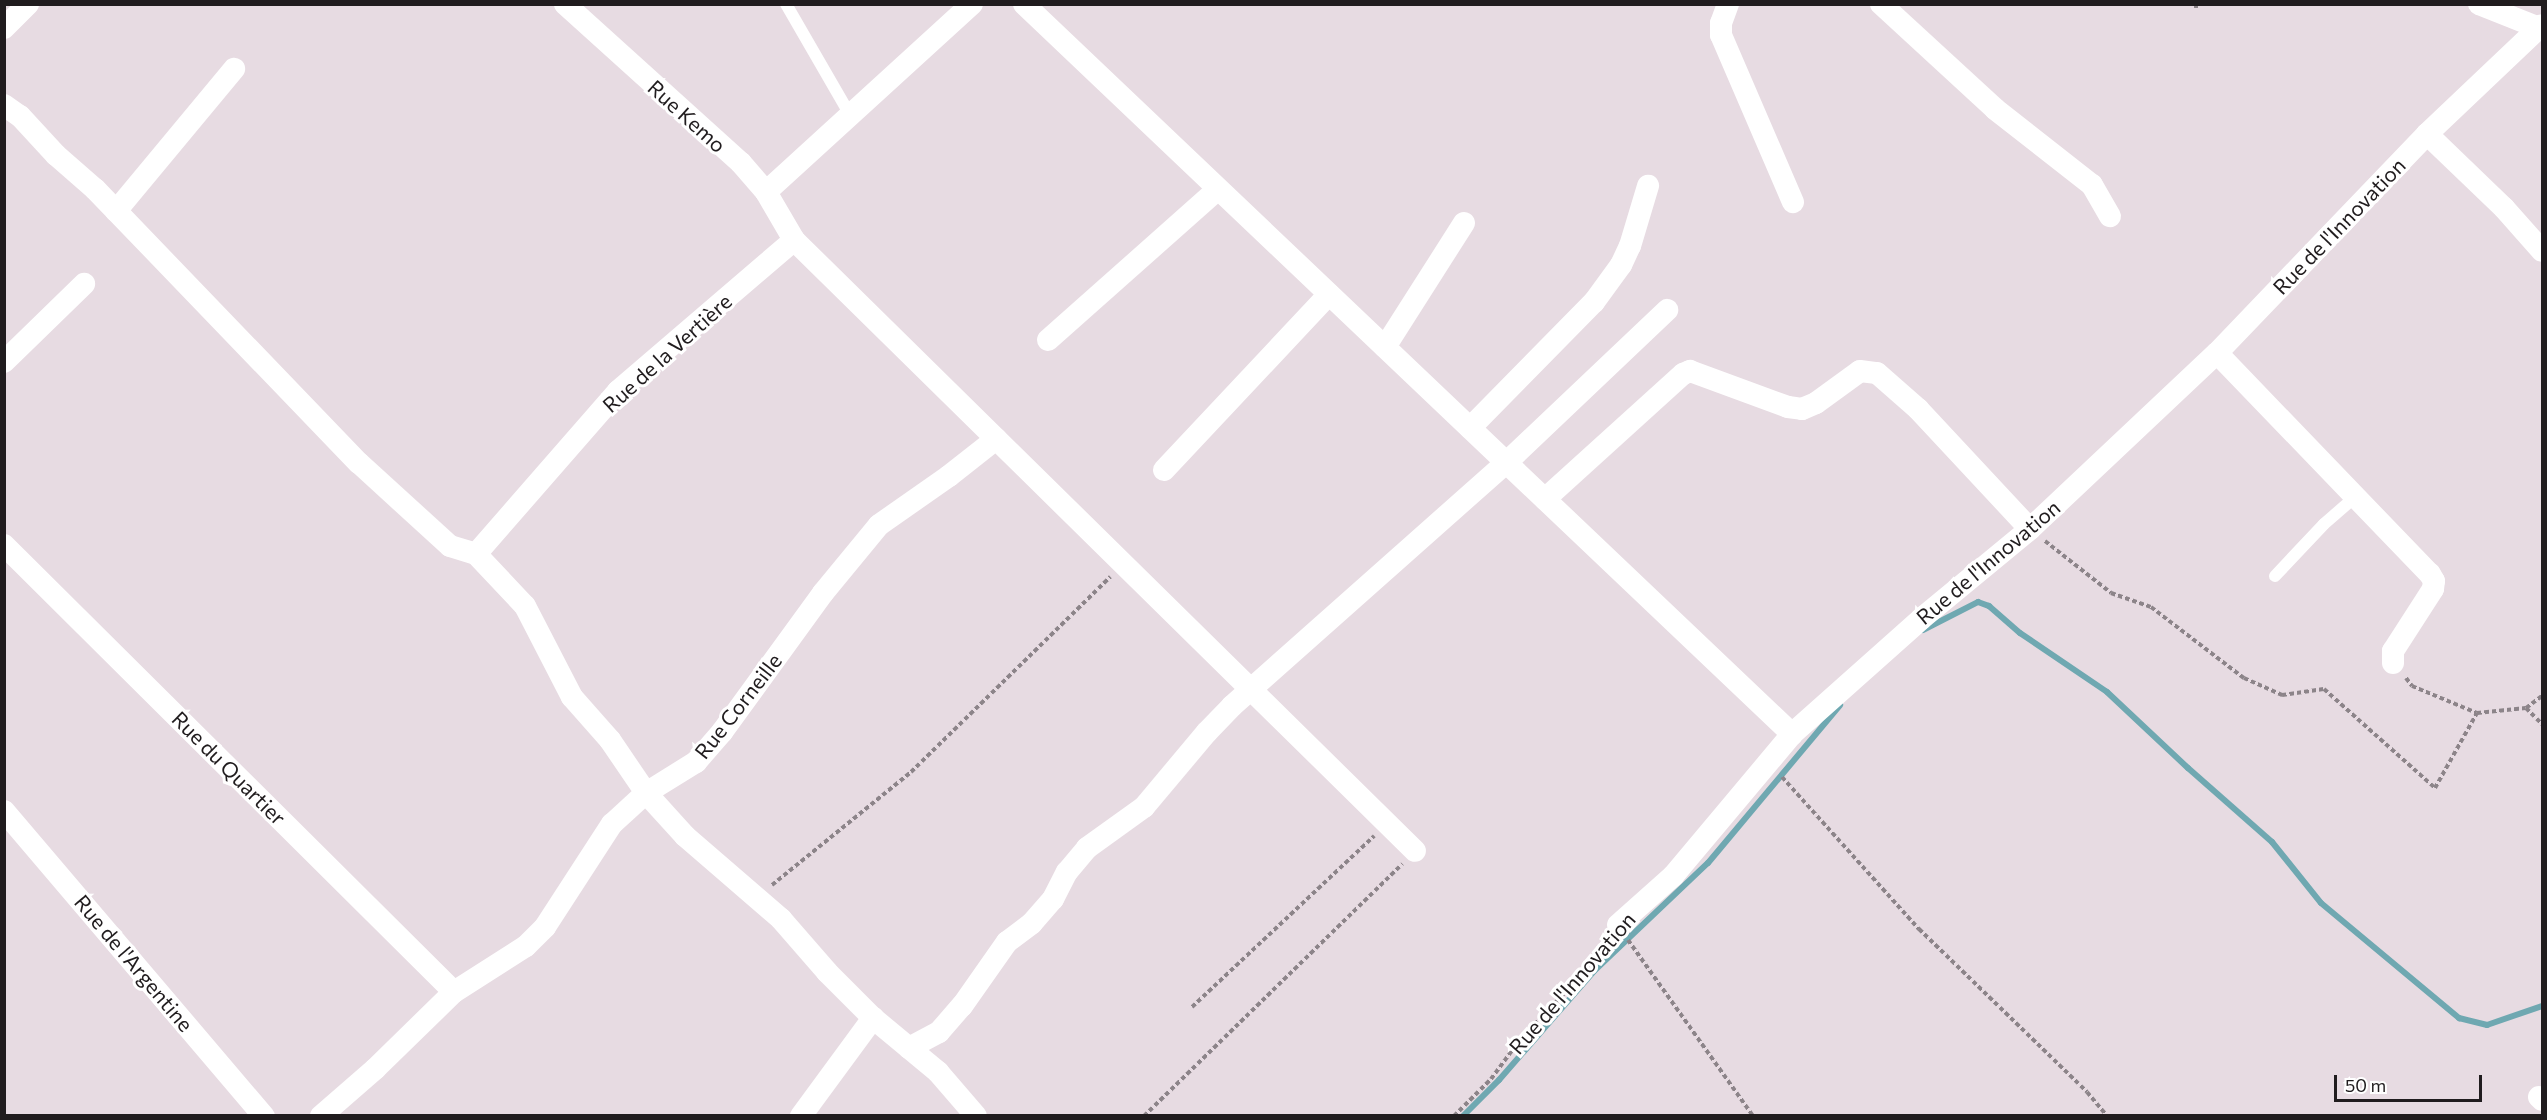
<!DOCTYPE html>
<html>
<head>
<meta charset="utf-8">
<style>
	body { margin:0 }
	#map { position:relative; width:2547px; height:1120px; overflow:hidden; background:#e7dbe2; font-family:Commissioner,sans-serif }
	div>[style] { position:absolute }
	.stream>* { height:6px; margin:-3px; padding:0 3px; transform-origin:3px; border-radius:3px; background:#6fa8b1 }
	.path>* { height:4px; margin-top:-2px; transform-origin:0; background:repeating-linear-gradient(90deg,#8c8489 0 4.5px,transparent 0 7.5px) }
	.service>* { height:12px; margin:-6px; padding:0 6px; transform-origin:6px; border-radius:6px; background:#fff }
	.minor>* { height:22px; margin:-11px; padding:0 11px; transform-origin:11px; border-radius:11px; background:#fff }
	span { translate:-50% -50%; white-space:nowrap; text-align:center; line-height:1.15; -webkit-text-stroke:6px #fff; paint-order:stroke }
	.street-label { font-size:21px; color:#201c1e }
	.frame { position:absolute; inset:0; border:6px solid #201c1e; pointer-events:none }
	.scale { position:absolute; left:2334px; top:1075px; width:148px; height:27px; box-sizing:border-box; border:3px solid #201c1e; border-top:0; padding-left:8px; font-size:18px; line-height:21px; white-space:nowrap; color:#201c1e; -webkit-text-stroke:4px #fff; paint-order:stroke }
</style>
</head>
<body>
<div id="map">
	<div class="stream">
		<div style="left:1923px;top:630px;width:62px;rotate:-27deg"></div>
		<div style="left:1978px;top:602px;width:12px;rotate:20deg"></div>
		<div style="left:1989px;top:606px;width:41px;rotate:41.1deg"></div>
		<div style="left:2020px;top:633px;width:105px;rotate:34.1deg"></div>
		<div style="left:2107px;top:692px;width:111px;rotate:43.2deg"></div>
		<div style="left:2188px;top:768px;width:112px;rotate:41.4deg"></div>
		<div style="left:2272px;top:842px;width:78px;rotate:51.2deg"></div>
		<div style="left:2321px;top:903px;width:180px;rotate:39.8deg"></div>
		<div style="left:2459px;top:1018px;width:29px;rotate:14deg"></div>
		<div style="left:2487px;top:1025px;width:58px;rotate:-19.1deg"></div>
		<div style="left:1463px;top:1116px;width:51px;rotate:-45deg"></div>
		<div style="left:1499px;top:1080px;width:145px;rotate:-48.9deg"></div>
		<div style="left:1594px;top:971px;width:157px;rotate:-43.5deg"></div>
		<div style="left:1708px;top:863px;width:206px;rotate:-50.1deg"></div>
	</div>
	<div class="path">
		<div style="left:2196px;top:8px;width:4px;rotate:-90deg"></div>
		<div style="left:2045px;top:541px;width:84px;rotate:38.2deg"></div>
		<div style="left:2111px;top:593px;width:42px;rotate:19.3deg"></div>
		<div style="left:2151px;top:607px;width:117px;rotate:37.4deg"></div>
		<div style="left:2244px;top:678px;width:42px;rotate:24.1deg"></div>
		<div style="left:2282px;top:695px;width:42px;rotate:-8.1deg"></div>
		<div style="left:2324px;top:689px;width:149px;rotate:41.7deg"></div>
		<div style="left:2435px;top:788px;width:86px;rotate:-60.8deg"></div>
		<div style="left:2406px;top:678px;width:10px;rotate:53deg"></div>
		<div style="left:2412px;top:686px;width:70px;rotate:22.6deg"></div>
		<div style="left:2477px;top:713px;width:49px;rotate:-5.8deg"></div>
		<div style="left:2526px;top:708px;width:23px;rotate:45deg"></div>
		<div style="left:2526px;top:708px;width:20px;rotate:-37deg"></div>
		<div style="left:1782px;top:777px;width:205px;rotate:48deg"></div>
		<div style="left:1919px;top:929px;width:234px;rotate:44.1deg"></div>
		<div style="left:2087px;top:1092px;width:31px;rotate:50deg"></div>
		<div style="left:772px;top:885px;width:179px;rotate:-39.1deg"></div>
		<div style="left:911px;top:772px;width:279px;rotate:-44.4deg"></div>
		<div style="left:1628px;top:940px;width:216px;rotate:54.6deg"></div>
		<div style="left:1192px;top:1007px;width:250px;rotate:-43.2deg"></div>
		<div style="left:1144px;top:1116px;width:361px;rotate:-44.3deg"></div>
		<div style="left:1454px;top:1116px;width:52px;rotate:-45deg"></div>
		<div style="left:1491px;top:1079px;width:47px;rotate:-53.6deg"></div>
		<div style="left:1519px;top:1041px;width:76px;rotate:-46.6deg"></div>
		<div style="left:1571px;top:986px;width:57px;rotate:-52.1deg"></div>
	</div>
	<div class="service">
		<div style="left:786px;top:4px;width:128px;rotate:60deg"></div>
		<div style="left:2275px;top:576px;width:71px;rotate:-46.7deg"></div>
		<div style="left:2324px;top:524px;width:40px;rotate:-41deg"></div>
	</div>
	<div class="minor">
		<div style="left:565px;top:4px;width:237px;rotate:42.1deg"></div>
		<div style="left:741px;top:163px;width:38px;rotate:49deg"></div>
		<div style="left:766px;top:192px;width:56px;rotate:59.7deg"></div>
		<div style="left:794px;top:240px;width:871px;rotate:44.53deg"></div>
		<div style="left:1024px;top:4px;width:1060px;rotate:43.55deg"></div>
		<div style="left:1728px;top:4px;width:20px;rotate:110deg"></div>
		<div style="left:1721px;top:23px;width:12px;rotate:90deg"></div>
		<div style="left:1721px;top:35px;width:182px;rotate:66.7deg"></div>
		<div style="left:1881px;top:4px;width:155px;rotate:42.6deg"></div>
		<div style="left:1995px;top:109px;width:123px;rotate:38.1deg"></div>
		<div style="left:2092px;top:185px;width:36px;rotate:60deg"></div>
		<div style="left:2479px;top:4px;width:65px;rotate:21.8deg"></div>
		<div style="left:4px;top:28px;width:34px;rotate:-45deg"></div>
		<div style="left:4px;top:105px;width:19px;rotate:35deg"></div>
		<div style="left:20px;top:116px;width:53px;rotate:47.3deg"></div>
		<div style="left:56px;top:155px;width:52px;rotate:41.1deg"></div>
		<div style="left:95px;top:189px;width:380px;rotate:46.1deg"></div>
		<div style="left:359px;top:463px;width:123px;rotate:42.4deg"></div>
		<div style="left:450px;top:546px;width:27px;rotate:17deg"></div>
		<div style="left:476px;top:554px;width:71px;rotate:46.7deg"></div>
		<div style="left:525px;top:606px;width:102px;rotate:62.7deg"></div>
		<div style="left:572px;top:697px;width:57px;rotate:48.5deg"></div>
		<div style="left:610px;top:740px;width:64px;rotate:55.8deg"></div>
		<div style="left:646px;top:793px;width:58px;rotate:47.8deg"></div>
		<div style="left:685px;top:836px;width:127px;rotate:40.8deg"></div>
		<div style="left:781px;top:919px;width:70px;rotate:49deg"></div>
		<div style="left:827px;top:972px;width:65px;rotate:45deg"></div>
		<div style="left:873px;top:1018px;width:85px;rotate:39.7deg"></div>
		<div style="left:938px;top:1072px;width:58px;rotate:49.2deg"></div>
		<div style="left:2427px;top:134px;width:107px;rotate:43.9deg"></div>
		<div style="left:2504px;top:208px;width:57px;rotate:48.5deg"></div>
		<div style="left:766px;top:192px;width:279px;rotate:-42.4deg"></div>
		<div style="left:116px;top:211px;width:185px;rotate:-50.3deg"></div>
		<div style="left:1048px;top:340px;width:227px;rotate:-41.6deg"></div>
		<div style="left:1385px;top:347px;width:147px;rotate:-57.5deg"></div>
		<div style="left:2217px;top:353px;width:307px;rotate:46.1deg"></div>
		<div style="left:2430px;top:574px;width:8px;rotate:60deg"></div>
		<div style="left:2434px;top:581px;width:8px;rotate:97deg"></div>
		<div style="left:2433px;top:589px;width:74px;rotate:122.8deg"></div>
		<div style="left:2393px;top:651px;width:12px;rotate:90deg"></div>
		<div style="left:4px;top:362px;width:112px;rotate:-44.3deg"></div>
		<div style="left:1470px;top:428px;width:177px;rotate:-45.5deg"></div>
		<div style="left:1594px;top:302px;width:46px;rotate:-53.9deg"></div>
		<div style="left:1621px;top:265px;width:21px;rotate:-65deg"></div>
		<div style="left:1630px;top:246px;width:63px;rotate:-73.3deg"></div>
		<div style="left:1164px;top:470px;width:241px;rotate:-46.8deg"></div>
		<div style="left:1545px;top:499px;width:186px;rotate:-42.2deg"></div>
		<div style="left:1683px;top:374px;width:8px;rotate:-23deg"></div>
		<div style="left:1690px;top:371px;width:104px;rotate:20.2deg"></div>
		<div style="left:1788px;top:407px;width:14px;rotate:8deg"></div>
		<div style="left:1802px;top:409px;width:15px;rotate:-23deg"></div>
		<div style="left:1816px;top:403px;width:54px;rotate:-36deg"></div>
		<div style="left:1860px;top:371px;width:17px;rotate:7deg"></div>
		<div style="left:1877px;top:373px;width:55px;rotate:41.3deg"></div>
		<div style="left:1918px;top:409px;width:164px;rotate:47deg"></div>
		<div style="left:4px;top:545px;width:634px;rotate:44.81deg"></div>
		<div style="left:476px;top:554px;width:216px;rotate:-48.9deg"></div>
		<div style="left:618px;top:391px;width:232px;rotate:-40.6deg"></div>
		<div style="left:4px;top:811px;width:401px;rotate:49.6deg"></div>
		<div style="left:1618px;top:925px;width:74px;rotate:-41.7deg"></div>
		<div style="left:1673px;top:876px;width:185px;rotate:-50deg"></div>
		<div style="left:1792px;top:734px;width:173px;rotate:-41.7deg"></div>
		<div style="left:1921px;top:619px;width:141px;rotate:-39.5deg"></div>
		<div style="left:2030px;top:529px;width:257px;rotate:-43.3deg"></div>
		<div style="left:2217px;top:353px;width:303px;rotate:-46.2deg"></div>
		<div style="left:2427px;top:134px;width:158px;rotate:-43.5deg"></div>
		<div style="left:909px;top:1048px;width:34px;rotate:-28deg"></div>
		<div style="left:939px;top:1032px;width:35px;rotate:-49deg"></div>
		<div style="left:962px;top:1006px;width:78px;rotate:-54.9deg"></div>
		<div style="left:1007px;top:942px;width:31px;rotate:-37deg"></div>
		<div style="left:1032px;top:923px;width:32px;rotate:-49deg"></div>
		<div style="left:1053px;top:899px;width:30px;rotate:-63deg"></div>
		<div style="left:1067px;top:872px;width:31px;rotate:-50deg"></div>
		<div style="left:1087px;top:848px;width:70px;rotate:-35.7deg"></div>
		<div style="left:1144px;top:807px;width:98px;rotate:-50deg"></div>
		<div style="left:1207px;top:732px;width:36px;rotate:-46deg"></div>
		<div style="left:1232px;top:706px;width:368px;rotate:-41.6deg"></div>
		<div style="left:1507px;top:462px;width:221px;rotate:-43.5deg"></div>
		<div style="left:2539px;top:1097px;width:4px;rotate:45deg"></div>
		<div style="left:321px;top:1116px;width:72px;rotate:-41deg"></div>
		<div style="left:375px;top:1069px;width:110px;rotate:-44.3deg"></div>
		<div style="left:454px;top:992px;width:85px;rotate:-32.6deg"></div>
		<div style="left:526px;top:946px;width:27px;rotate:-45deg"></div>
		<div style="left:545px;top:927px;width:123px;rotate:-57deg"></div>
		<div style="left:612px;top:824px;width:46px;rotate:-42.4deg"></div>
		<div style="left:646px;top:793px;width:59px;rotate:-31.8deg"></div>
		<div style="left:696px;top:762px;width:40px;rotate:-49deg"></div>
		<div style="left:722px;top:732px;width:172px;rotate:-54deg"></div>
		<div style="left:823px;top:593px;width:88px;rotate:-50.5deg"></div>
		<div style="left:879px;top:525px;width:85px;rotate:-35deg"></div>
		<div style="left:949px;top:476px;width:60px;rotate:-38.2deg"></div>
		<div style="left:801px;top:1116px;width:122px;rotate:-53.7deg"></div>
	</div>
	<div class="street-label">
		<span style="left:687px;top:116px;rotate:42deg">Rue Kemo</span>
		<span style="left:2339px;top:226px;rotate:-46deg">Rue de l'Innovation</span>
		<span style="left:667px;top:353px;rotate:-42deg">Rue de la Vertière</span>
		<span style="left:1988px;top:562px;rotate:-40deg">Rue de l'Innovation</span>
		<span style="left:738px;top:706px;rotate:-52deg">Rue Corneille</span>
		<span style="left:229px;top:768px;rotate:45deg">Rue du Quartier</span>
		<span style="left:134px;top:963px;rotate:50deg">Rue de l'Argentine</span>
		<span style="left:1572px;top:983px;rotate:-49deg">Rue de l'Innovation</span>
	</div>
	<div class="frame"></div>
	<div class="scale">50 m</div>
</div>
</body>
</html>
